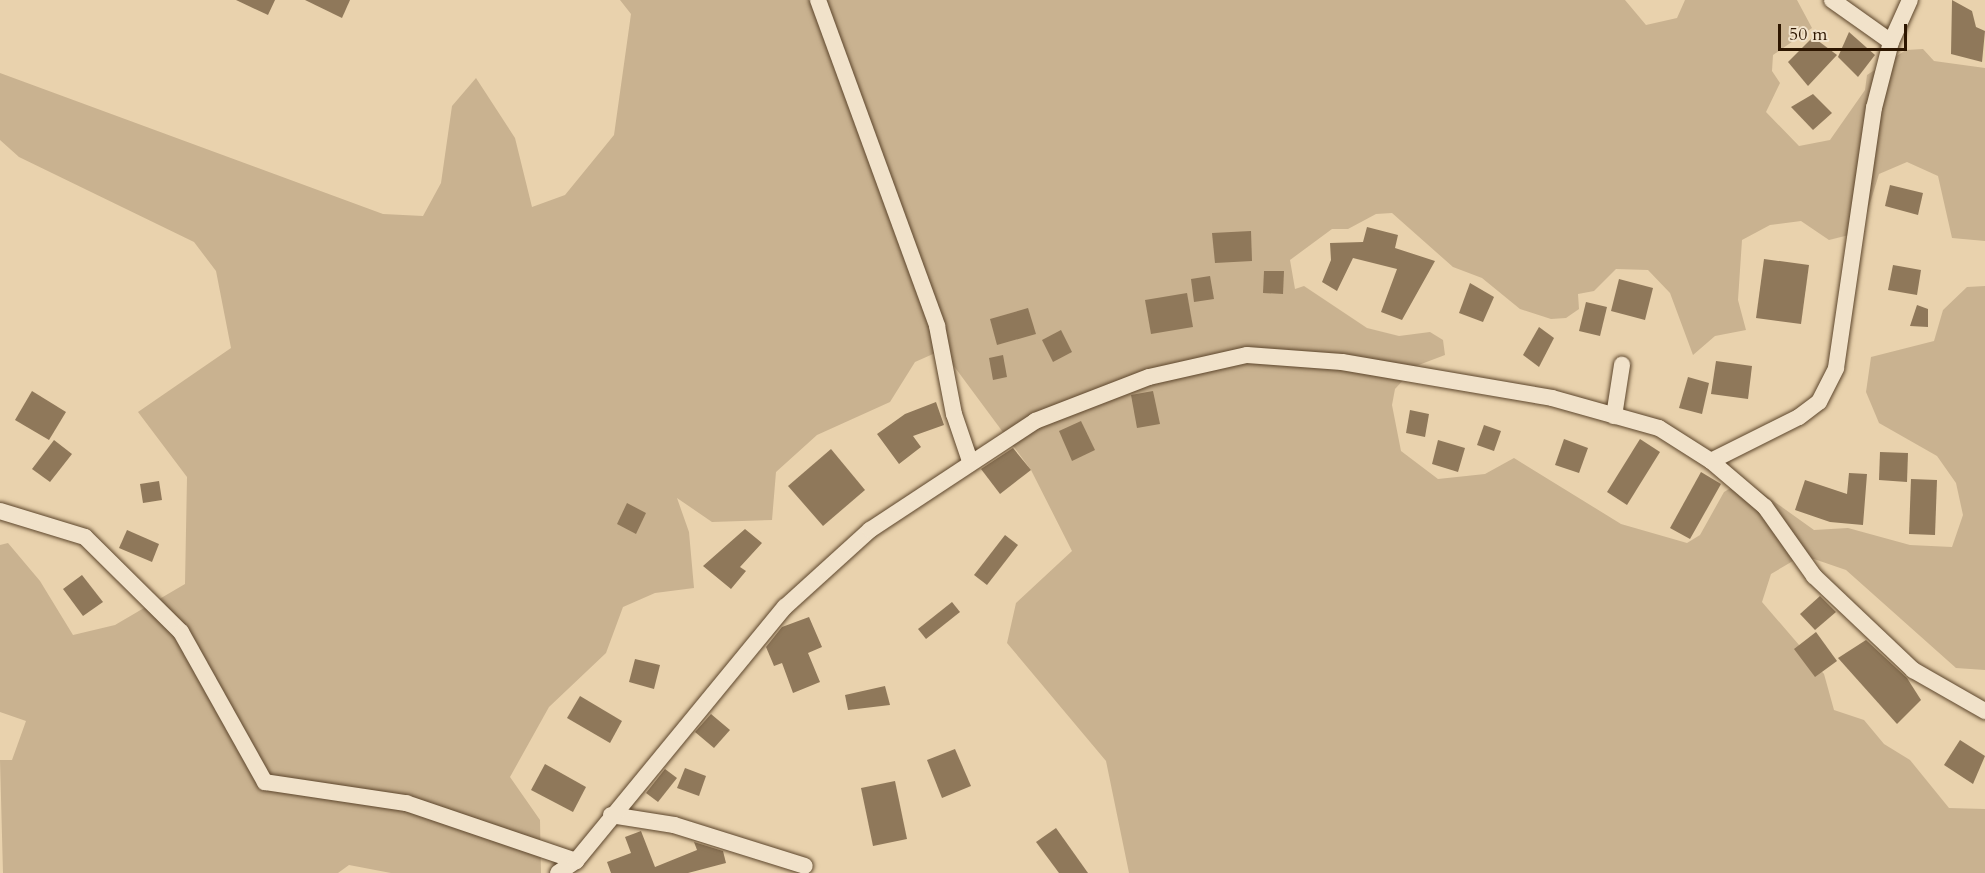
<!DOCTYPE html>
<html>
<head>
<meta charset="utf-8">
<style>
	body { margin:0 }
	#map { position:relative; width:1985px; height:873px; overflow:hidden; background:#e9d2ad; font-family:Cardo,serif }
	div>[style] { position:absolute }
	.green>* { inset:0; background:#c9b290 }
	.building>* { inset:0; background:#8f785a }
	.roads { filter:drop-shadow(0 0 2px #5c452b) drop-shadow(0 0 2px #5c452b) }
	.minor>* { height:16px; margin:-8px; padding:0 8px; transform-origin:8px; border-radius:8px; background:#f1e2ca }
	span { translate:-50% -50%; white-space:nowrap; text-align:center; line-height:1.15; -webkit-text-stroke:4.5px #f1e2ca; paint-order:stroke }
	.scale { position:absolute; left:1778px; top:24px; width:129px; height:27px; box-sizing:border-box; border:3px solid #2d1600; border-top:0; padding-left:8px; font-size:18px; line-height:21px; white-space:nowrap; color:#2d1600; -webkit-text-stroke:4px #f1e2ca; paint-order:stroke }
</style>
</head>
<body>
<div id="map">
	<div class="green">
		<div style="clip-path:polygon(620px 0,1625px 0,1646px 25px,1677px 18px,1685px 0,1797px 0,1812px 28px,1773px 55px,1772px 71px,1780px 83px,1766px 112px,1799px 146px,1830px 140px,1865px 90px,1867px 75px,1906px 50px,1923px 49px,1934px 61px,1985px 68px,1985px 241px,1952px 238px,1938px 176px,1907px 162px,1879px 174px,1861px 232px,1829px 240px,1801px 221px,1770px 225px,1742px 240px,1738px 300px,1746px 330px,1715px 336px,1693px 355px,1670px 293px,1648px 270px,1616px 269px,1594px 291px,1578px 294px,1579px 309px,1566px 318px,1551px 319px,1520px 309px,1482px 278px,1453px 267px,1392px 213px,1376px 214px,1348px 229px,1332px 229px,1290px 260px,1295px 289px,1304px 286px,1367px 328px,1399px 336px,1430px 332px,1443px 340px,1445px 355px,1416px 366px,1395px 389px,1392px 405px,1401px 451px,1438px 479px,1485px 474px,1514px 458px,1621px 524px,1687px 543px,1700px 535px,1724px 492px,1744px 480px,1814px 530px,1848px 528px,1910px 545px,1952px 547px,1963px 515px,1956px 483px,1937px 456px,1879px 423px,1866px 392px,1871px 357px,1934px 341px,1943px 310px,1967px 287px,1985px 286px,1985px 670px,1956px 668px,1846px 570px,1814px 559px,1798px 558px,1771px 574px,1762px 602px,1824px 674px,1834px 710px,1864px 720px,1884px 744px,1910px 760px,1949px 808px,1985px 809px,1985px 873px,1129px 873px,1106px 761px,1007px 643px,1016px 603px,1072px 551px,1031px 470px,942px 350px,915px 362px,890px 402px,817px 435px,776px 472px,772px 520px,712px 522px,677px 498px,689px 532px,694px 588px,655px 593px,623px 607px,606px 653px,549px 707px,510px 777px,540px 820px,541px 873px,391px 873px,349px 865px,338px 873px,3px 873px,0 760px,12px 760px,26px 721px,0 712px,0 545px,8px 543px,40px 581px,73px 635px,115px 625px,185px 584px,187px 477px,138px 412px,231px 348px,216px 271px,194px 242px,19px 157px,0 140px,0 73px,383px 214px,423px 216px,441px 183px,452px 106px,476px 78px,515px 138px,532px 207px,565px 195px,614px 135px,631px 14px)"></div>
	</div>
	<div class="building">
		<div style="clip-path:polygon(236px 0,275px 0,268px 15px)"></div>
		<div style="clip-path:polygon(305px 0,350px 0,342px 18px)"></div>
		<div style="clip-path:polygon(1952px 0,1972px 11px,1976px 27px,1985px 31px,1982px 62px,1951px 54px)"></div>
		<div style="clip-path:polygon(1849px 32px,1875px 55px,1858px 77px,1838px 57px)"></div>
		<div style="clip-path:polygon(1813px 37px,1837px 55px,1808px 86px,1788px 62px)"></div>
		<div style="clip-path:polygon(1813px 94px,1832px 113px,1813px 130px,1791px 107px)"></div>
		<div style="clip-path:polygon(1890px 185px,1923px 193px,1918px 215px,1885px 206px)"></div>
		<div style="clip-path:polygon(1367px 227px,1398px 235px,1395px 248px,1435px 261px,1402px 320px,1381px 312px,1397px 269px,1353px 258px,1337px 291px,1322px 282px,1331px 260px,1330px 243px,1363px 242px)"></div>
		<div style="clip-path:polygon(1251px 231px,1252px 261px,1215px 263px,1212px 233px)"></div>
		<div style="clip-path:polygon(1764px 259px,1809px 265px,1801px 324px,1756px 318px)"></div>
		<div style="clip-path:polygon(1893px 265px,1921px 270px,1917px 295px,1888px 290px)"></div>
		<div style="clip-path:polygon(1264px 271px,1284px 271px,1283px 294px,1263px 293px)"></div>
		<div style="clip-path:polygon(1210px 276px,1214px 299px,1194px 302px,1191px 279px)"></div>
		<div style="clip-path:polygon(1619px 279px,1653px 288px,1645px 320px,1611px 311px)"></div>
		<div style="clip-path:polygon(1470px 283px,1494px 297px,1483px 322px,1459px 313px)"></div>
		<div style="clip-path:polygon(1187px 293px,1193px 327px,1151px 334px,1145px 300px)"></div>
		<div style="clip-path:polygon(1586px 302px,1607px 307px,1600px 336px,1579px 331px)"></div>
		<div style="clip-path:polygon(1917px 305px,1928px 309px,1928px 327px,1910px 326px)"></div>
		<div style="clip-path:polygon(1028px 308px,1036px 334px,997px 345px,990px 319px)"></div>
		<div style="clip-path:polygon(1539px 327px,1554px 338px,1539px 367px,1523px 355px)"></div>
		<div style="clip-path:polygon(1061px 330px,1072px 352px,1053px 362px,1042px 340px)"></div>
		<div style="clip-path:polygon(1003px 355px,1007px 377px,993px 380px,989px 358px)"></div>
		<div style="clip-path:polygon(1716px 361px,1752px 366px,1748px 399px,1711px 394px)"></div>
		<div style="clip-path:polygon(1688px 377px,1709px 383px,1702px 414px,1679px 408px)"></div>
		<div style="clip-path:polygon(32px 391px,66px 412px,49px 440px,15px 420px)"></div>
		<div style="clip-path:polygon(1153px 391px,1160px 424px,1137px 428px,1131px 395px)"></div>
		<div style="clip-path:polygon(936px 402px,944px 425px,913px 436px,921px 447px,899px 464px,877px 434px,905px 414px)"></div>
		<div style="clip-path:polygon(1410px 410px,1429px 414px,1425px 437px,1406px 433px)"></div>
		<div style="clip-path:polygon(1081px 421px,1095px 450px,1072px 461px,1059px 431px)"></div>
		<div style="clip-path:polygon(1484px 425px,1501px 431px,1494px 451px,1477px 445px)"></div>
		<div style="clip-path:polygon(1564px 439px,1588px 448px,1579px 473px,1555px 465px)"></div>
		<div style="clip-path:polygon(1640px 439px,1660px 452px,1627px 505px,1607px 492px)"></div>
		<div style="clip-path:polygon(54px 440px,72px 454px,50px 482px,32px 469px)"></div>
		<div style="clip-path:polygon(1438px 440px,1465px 448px,1458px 472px,1432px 464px)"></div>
		<div style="clip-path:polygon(1013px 448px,1031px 470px,1000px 494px,981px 469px)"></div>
		<div style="clip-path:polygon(831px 449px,865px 490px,823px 526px,788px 486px)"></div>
		<div style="clip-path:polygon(1880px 452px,1908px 453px,1907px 482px,1879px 480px)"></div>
		<div style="clip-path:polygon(1701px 472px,1721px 484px,1690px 539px,1670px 528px)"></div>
		<div style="clip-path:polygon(1849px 473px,1867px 474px,1863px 525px,1830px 522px,1795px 510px,1805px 480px,1847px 494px)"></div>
		<div style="clip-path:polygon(1911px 479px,1937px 480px,1935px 535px,1909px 534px)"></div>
		<div style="clip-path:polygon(159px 481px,162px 500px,143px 503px,140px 484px)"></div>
		<div style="clip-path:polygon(627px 503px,646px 513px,636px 534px,617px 524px)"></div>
		<div style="clip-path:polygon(745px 529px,762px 543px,740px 567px,746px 571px,731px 589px,703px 566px)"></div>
		<div style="clip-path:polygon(127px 530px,159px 544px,152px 562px,119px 548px)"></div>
		<div style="clip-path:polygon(1005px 535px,1018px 545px,987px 585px,974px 575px)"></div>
		<div style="clip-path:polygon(82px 575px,103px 602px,83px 616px,63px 589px)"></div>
		<div style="clip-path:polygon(1820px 596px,1836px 612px,1815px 630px,1800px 614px)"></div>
		<div style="clip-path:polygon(952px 602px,960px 612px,926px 639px,918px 629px)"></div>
		<div style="clip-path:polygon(809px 617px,822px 647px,808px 653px,820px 682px,793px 693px,782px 663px,774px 666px,766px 647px,782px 627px)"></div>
		<div style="clip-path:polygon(1816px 632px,1837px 661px,1815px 677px,1794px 649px)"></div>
		<div style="clip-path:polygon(1866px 640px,1907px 678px,1921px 700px,1897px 724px,1838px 658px)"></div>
		<div style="clip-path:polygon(635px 659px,660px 665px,654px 689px,629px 682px)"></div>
		<div style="clip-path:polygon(885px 686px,890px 705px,848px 710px,845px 695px)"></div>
		<div style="clip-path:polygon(580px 696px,622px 721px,610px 743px,567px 718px)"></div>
		<div style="clip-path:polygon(711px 714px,730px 730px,714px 748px,695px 732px)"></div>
		<div style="clip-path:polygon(1960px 740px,1985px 756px,1973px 784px,1944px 765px)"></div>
		<div style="clip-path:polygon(955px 749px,971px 786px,942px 798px,927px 760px)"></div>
		<div style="clip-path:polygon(545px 764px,586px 787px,573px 812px,531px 790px)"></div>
		<div style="clip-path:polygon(685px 768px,706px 776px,699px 796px,677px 788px)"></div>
		<div style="clip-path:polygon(665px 769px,677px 778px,658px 802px,646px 793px)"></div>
		<div style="clip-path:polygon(895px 781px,907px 839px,873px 846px,861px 788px)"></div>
		<div style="clip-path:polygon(1056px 828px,1088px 873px,1059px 873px,1036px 842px)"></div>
		<div style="clip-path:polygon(641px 831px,655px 867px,697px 850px,694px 842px,723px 851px,726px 863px,688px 873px,611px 873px,607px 862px,631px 853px,625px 837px)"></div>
	</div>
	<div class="roads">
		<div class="minor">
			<div style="left:818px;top:0;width:347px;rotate:69.9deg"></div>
			<div style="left:937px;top:326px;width:90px;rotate:79.1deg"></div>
			<div style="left:954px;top:414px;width:50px;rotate:71.2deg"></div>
			<div style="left:1832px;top:0;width:72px;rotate:35.4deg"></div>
			<div style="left:1614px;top:416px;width:52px;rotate:-81.1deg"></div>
			<div style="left:1711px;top:461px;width:98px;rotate:-26.6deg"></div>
			<div style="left:1799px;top:417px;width:25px;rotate:-37deg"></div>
			<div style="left:1819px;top:402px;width:38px;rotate:-63deg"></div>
			<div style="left:1836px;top:368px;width:263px;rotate:-81.7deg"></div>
			<div style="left:1874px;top:108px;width:68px;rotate:-75.6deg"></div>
			<div style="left:1891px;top:42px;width:46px;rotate:-65.7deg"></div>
			<div style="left:0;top:511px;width:89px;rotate:17deg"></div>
			<div style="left:85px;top:537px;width:135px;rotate:44.7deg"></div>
			<div style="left:181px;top:632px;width:172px;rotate:60.8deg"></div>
			<div style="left:265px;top:782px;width:143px;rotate:8.5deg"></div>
			<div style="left:406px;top:803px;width:180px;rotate:18.8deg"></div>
			<div style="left:611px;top:815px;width:64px;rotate:9deg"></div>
			<div style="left:674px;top:825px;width:137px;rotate:17.4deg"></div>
			<div style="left:558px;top:873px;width:22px;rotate:-34deg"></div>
			<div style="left:576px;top:861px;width:329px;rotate:-50.6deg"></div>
			<div style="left:785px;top:607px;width:115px;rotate:-42.2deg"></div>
			<div style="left:870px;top:530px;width:198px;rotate:-33.4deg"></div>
			<div style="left:1035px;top:421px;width:122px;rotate:-21.1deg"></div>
			<div style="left:1149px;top:377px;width:100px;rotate:-12.7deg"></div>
			<div style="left:1247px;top:355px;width:95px;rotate:4.2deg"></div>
			<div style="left:1342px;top:362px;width:213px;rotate:9.7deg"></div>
			<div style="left:1552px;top:398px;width:111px;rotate:15.7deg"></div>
			<div style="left:1659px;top:428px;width:62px;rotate:32.4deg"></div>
			<div style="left:1711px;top:461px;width:71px;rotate:40.4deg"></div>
			<div style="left:1765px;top:507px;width:85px;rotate:54.6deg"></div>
			<div style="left:1814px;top:576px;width:137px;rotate:43.5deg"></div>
			<div style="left:1913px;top:670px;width:83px;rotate:29.7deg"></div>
		</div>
	</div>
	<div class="scale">50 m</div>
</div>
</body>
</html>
